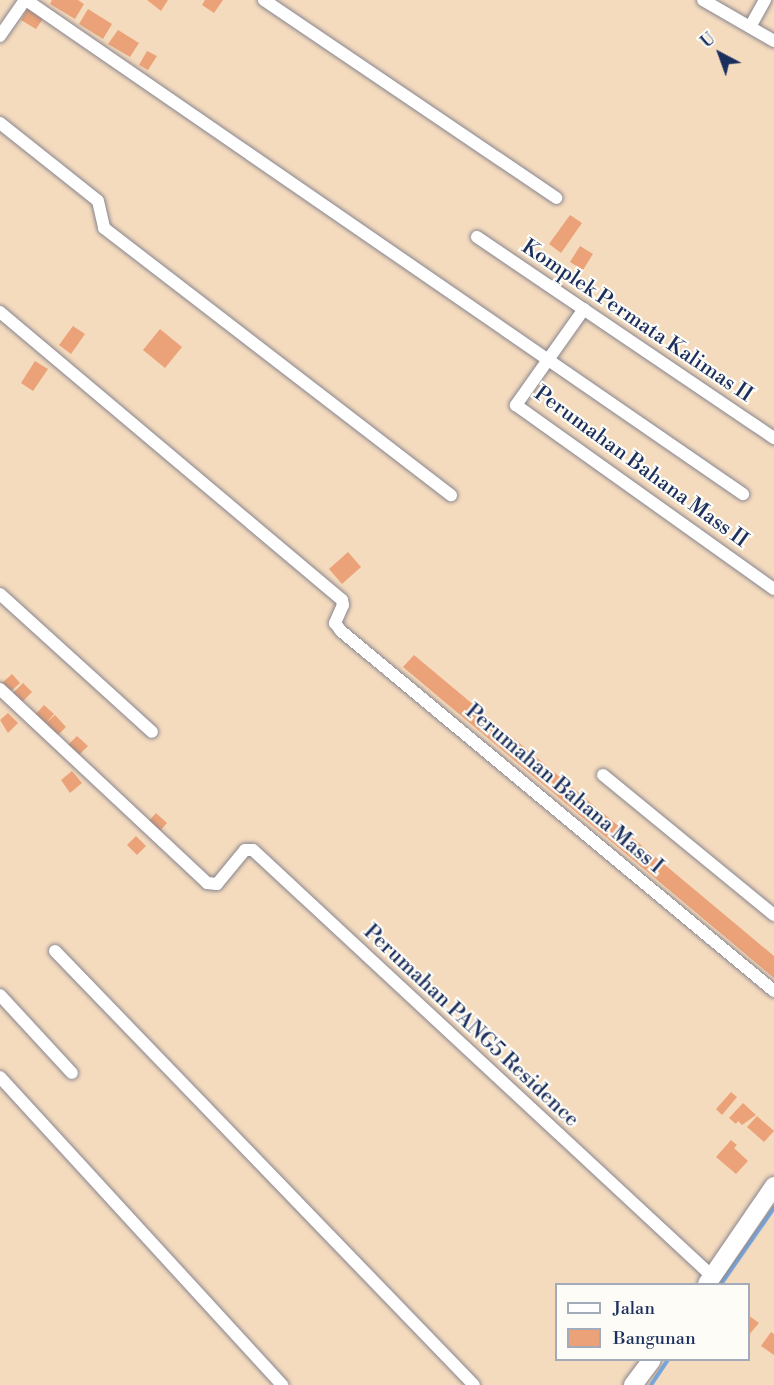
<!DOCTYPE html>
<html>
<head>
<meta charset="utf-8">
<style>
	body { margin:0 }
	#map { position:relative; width:774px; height:1385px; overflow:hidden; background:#f5dbbe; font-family:"Libre Bodoni",serif }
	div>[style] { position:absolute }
	.stream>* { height:4px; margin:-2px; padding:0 2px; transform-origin:2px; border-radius:2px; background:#76a8e1 }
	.building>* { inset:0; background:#eba278 }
	.roads { filter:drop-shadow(0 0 2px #88858e) drop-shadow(0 0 2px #88858e) }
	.street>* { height:12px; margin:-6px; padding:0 6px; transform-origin:6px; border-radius:6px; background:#fff }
	.secondary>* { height:18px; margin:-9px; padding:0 9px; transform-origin:9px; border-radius:9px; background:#fff }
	span { translate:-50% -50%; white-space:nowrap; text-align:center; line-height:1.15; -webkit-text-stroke:4.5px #fdfcf7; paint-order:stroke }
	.street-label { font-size:21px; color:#1b2f5e }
	.legend { position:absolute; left:555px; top:1283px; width:195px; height:78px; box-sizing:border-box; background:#fdfcf7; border:2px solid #a3aaba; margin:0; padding:8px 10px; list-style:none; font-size:18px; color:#1b2f5e }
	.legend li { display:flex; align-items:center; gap:12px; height:30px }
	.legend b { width:30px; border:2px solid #a3aaba }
	.north { position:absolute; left:690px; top:24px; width:60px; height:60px; -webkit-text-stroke:4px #fdfcf7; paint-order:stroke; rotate:319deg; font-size:16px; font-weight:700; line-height:24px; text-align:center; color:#1b2f5e }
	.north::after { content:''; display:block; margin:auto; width:21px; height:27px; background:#1b2f5e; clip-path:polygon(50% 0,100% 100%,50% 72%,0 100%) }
</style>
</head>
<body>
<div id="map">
	<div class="stream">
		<div style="left:721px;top:1284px;width:93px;rotate:-55.1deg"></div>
		<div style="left:651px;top:1385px;width:30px;rotate:-56deg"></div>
	</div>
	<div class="building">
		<div style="clip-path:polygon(52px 0,78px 0,84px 4px,75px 19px,50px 4px)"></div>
		<div style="clip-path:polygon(147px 0,168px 0,161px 11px)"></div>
		<div style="clip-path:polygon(205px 0,223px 0,214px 13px,202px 5px)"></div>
		<div style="clip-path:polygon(29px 7px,44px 17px,36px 29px,21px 20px)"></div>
		<div style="clip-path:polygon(88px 9px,112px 24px,103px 39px,79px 24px)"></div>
		<div style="clip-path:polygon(118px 30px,139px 43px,130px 57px,108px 44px)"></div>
		<div style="clip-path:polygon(147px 51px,157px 56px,148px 70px,139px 65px)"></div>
		<div style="clip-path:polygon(570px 215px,582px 223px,561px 253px,549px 244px)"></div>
		<div style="clip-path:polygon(580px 246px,593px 254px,583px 270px,570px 262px)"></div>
		<div style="clip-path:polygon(73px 326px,85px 334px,71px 354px,59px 345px)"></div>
		<div style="clip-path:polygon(160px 329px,182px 347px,165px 368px,143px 350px)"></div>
		<div style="clip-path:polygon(35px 361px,48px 369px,33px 391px,21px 383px)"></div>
		<div style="clip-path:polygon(348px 552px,361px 567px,342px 584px,329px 569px)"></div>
		<div style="clip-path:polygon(414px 655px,774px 956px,774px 978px,403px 667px)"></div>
		<div style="clip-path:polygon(12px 674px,20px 683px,10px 692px,2px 683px)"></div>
		<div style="clip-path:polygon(23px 683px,32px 692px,21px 703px,12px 694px)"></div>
		<div style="clip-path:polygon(44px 705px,54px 714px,46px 723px,55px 715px,66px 727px,55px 738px,34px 716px)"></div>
		<div style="clip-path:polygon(8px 713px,18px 723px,8px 733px,0 720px)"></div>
		<div style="clip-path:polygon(77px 736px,88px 746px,77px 757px,67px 746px)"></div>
		<div style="clip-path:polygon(72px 771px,82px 783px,70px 793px,61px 780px)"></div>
		<div style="clip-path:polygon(156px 813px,167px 823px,158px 833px,147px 823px)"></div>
		<div style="clip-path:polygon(136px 836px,146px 846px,137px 855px,127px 845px)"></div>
		<div style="clip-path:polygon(731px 1092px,737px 1097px,722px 1115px,716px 1109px)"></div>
		<div style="clip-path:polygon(743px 1103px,756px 1115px,742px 1125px,738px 1121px,736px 1124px,729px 1118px)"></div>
		<div style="clip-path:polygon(757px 1116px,774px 1131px,764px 1142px,747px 1127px)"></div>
		<div style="clip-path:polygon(731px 1140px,737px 1145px,734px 1148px,748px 1161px,736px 1174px,716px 1157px)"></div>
		<div style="clip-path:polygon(748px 1315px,759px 1323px,748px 1336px)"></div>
		<div style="clip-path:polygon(771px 1332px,774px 1334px,774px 1355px,761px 1346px)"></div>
	</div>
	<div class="roads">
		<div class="street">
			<div style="left:26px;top:0;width:871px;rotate:34.57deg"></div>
			<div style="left:264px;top:0;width:353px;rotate:34.1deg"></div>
			<div style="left:703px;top:0;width:82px;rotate:30deg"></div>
			<div style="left:750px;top:27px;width:31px;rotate:-61deg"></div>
			<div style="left:0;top:36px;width:44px;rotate:-55.2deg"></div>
			<div style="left:0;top:123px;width:125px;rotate:38.5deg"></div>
			<div style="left:98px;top:201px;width:28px;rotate:77deg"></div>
			<div style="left:104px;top:228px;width:438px;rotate:37.6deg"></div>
			<div style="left:477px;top:237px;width:359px;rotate:34.1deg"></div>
			<div style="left:584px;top:309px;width:118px;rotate:125.3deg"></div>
			<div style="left:516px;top:405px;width:317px;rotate:35.5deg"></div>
			<div style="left:0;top:312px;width:447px;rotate:40.1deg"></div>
			<div style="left:342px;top:600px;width:5px;rotate:79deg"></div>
			<div style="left:343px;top:605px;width:20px;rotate:114deg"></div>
			<div style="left:335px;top:623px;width:10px;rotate:53deg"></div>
			<div style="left:341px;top:631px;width:563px;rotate:39.74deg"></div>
			<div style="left:0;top:594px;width:205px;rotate:42.2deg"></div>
			<div style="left:0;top:689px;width:284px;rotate:43.1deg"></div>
			<div style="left:207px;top:883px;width:10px;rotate:6deg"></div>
			<div style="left:217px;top:884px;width:44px;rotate:-50.5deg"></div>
			<div style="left:245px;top:850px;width:8px"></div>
			<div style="left:253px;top:850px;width:628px;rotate:42.87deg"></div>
			<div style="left:603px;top:775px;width:221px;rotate:39.3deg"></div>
			<div style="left:55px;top:951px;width:603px;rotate:46.01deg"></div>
			<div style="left:0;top:995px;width:106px;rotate:47.3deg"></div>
			<div style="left:0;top:1077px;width:418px;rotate:47.5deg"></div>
		</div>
		<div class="secondary">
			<div style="left:707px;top:1284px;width:119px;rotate:-55.6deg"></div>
			<div style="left:633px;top:1385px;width:31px;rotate:-53deg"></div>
		</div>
	</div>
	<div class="street-label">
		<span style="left:637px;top:321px;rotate:34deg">Komplek Permata Kalimas II</span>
		<span style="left:641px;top:467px;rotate:36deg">Perumahan Bahana Mass II</span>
		<span style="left:564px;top:789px;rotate:40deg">Perumahan Bahana Mass I</span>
		<span style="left:471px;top:1026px;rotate:43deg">Perumahan PANG5 Residence</span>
	</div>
	<ul class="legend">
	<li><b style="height:8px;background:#fff"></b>Jalan</li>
	<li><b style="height:16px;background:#eba278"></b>Bangunan</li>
	</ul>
	<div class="north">U</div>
</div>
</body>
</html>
